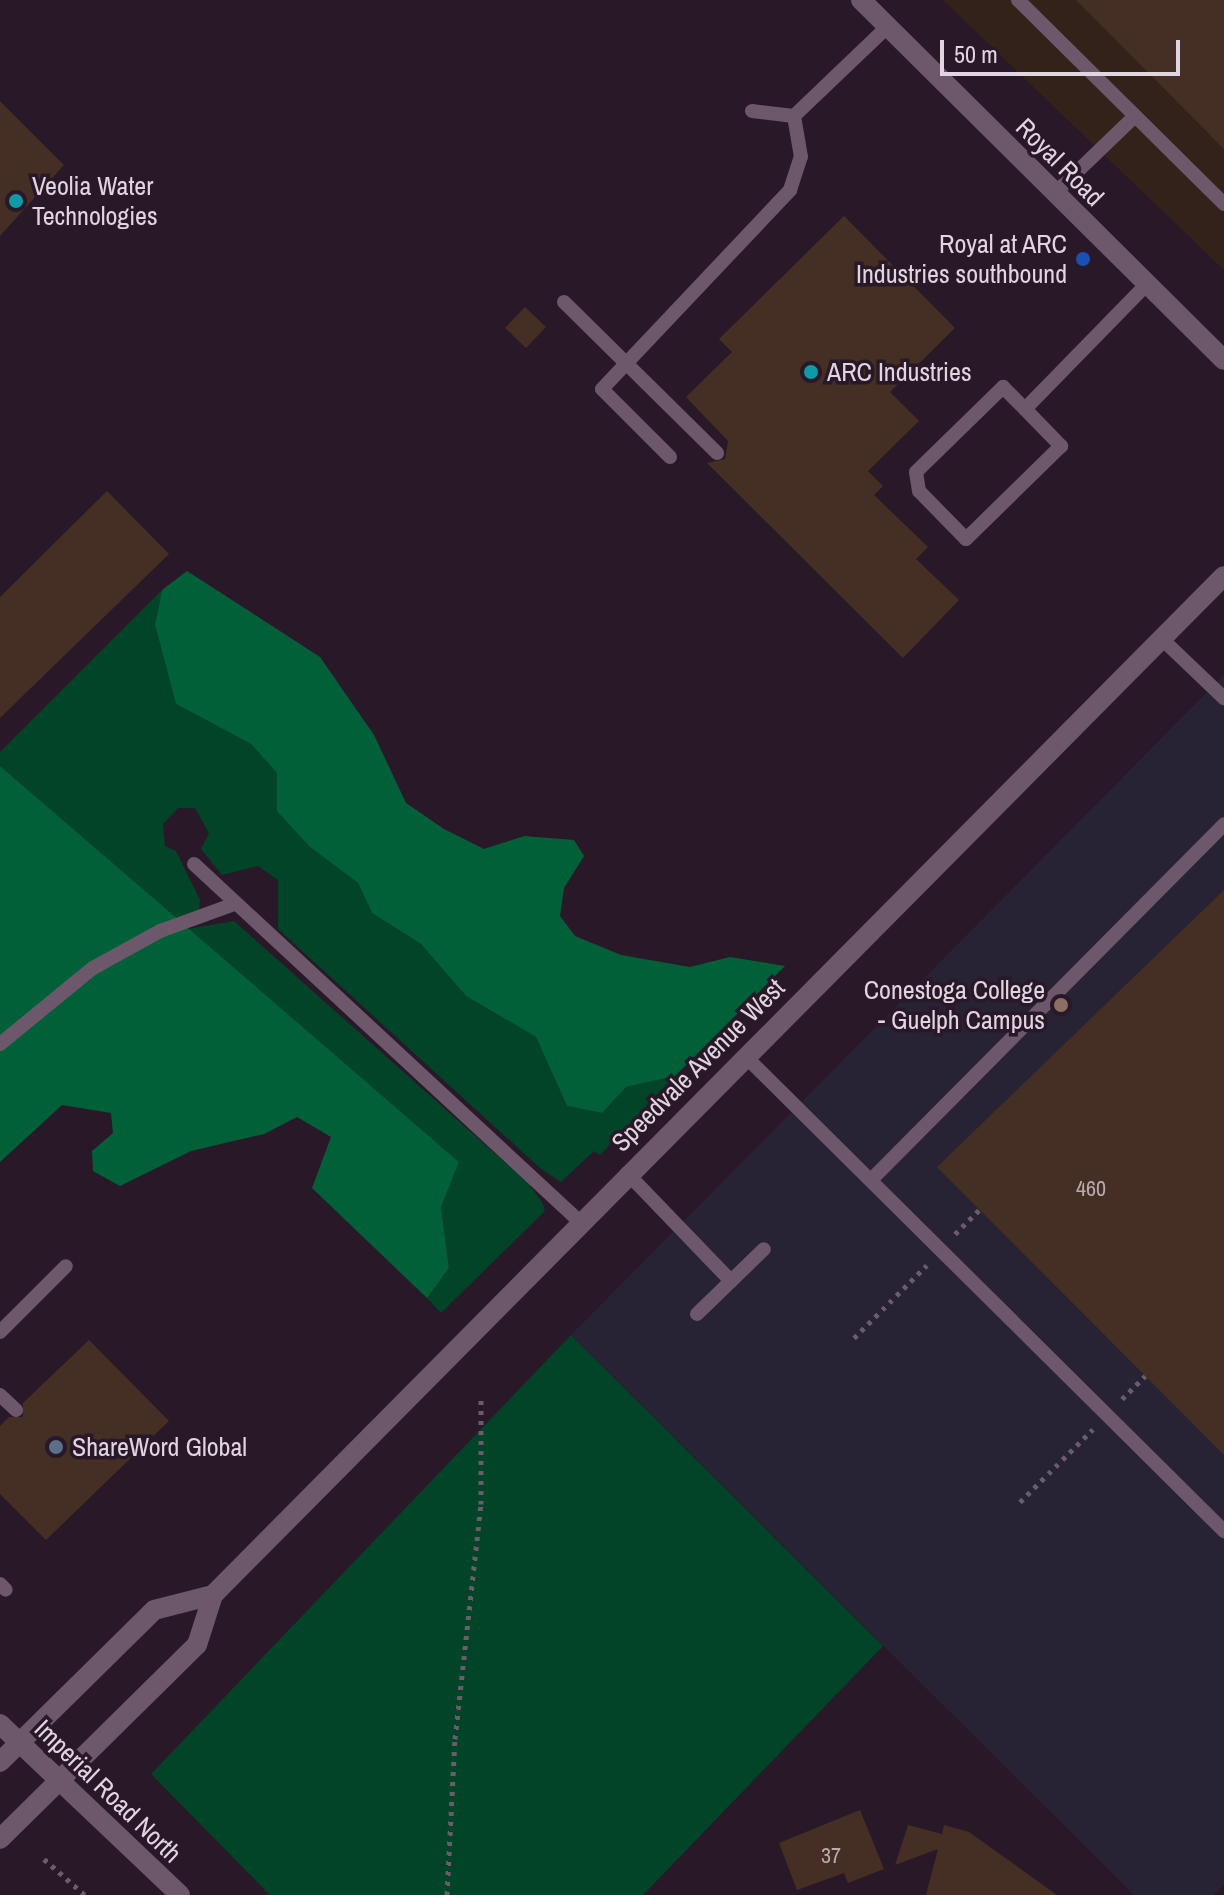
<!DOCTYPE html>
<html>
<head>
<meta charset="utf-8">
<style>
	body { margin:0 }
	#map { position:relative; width:1224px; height:1895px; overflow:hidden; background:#291928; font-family:"Archivo Narrow",sans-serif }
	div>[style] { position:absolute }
	.commercial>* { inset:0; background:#33221a }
	.education>* { inset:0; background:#282334 }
	.green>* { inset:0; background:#024427 }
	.forest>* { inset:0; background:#026039 }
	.building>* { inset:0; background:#452e24 }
	.path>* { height:5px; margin-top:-2.5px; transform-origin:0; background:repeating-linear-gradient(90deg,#6a5c69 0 4px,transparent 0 10px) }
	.service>* { height:14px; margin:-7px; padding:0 7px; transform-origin:7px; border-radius:7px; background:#6c586a }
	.minor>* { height:20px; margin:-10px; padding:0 10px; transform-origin:10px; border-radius:10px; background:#6c586a }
	.tertiary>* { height:20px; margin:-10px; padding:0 10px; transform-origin:10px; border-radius:10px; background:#6c586a }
	.secondary>* { height:20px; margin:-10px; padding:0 10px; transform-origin:10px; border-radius:10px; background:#6c586a }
	.dots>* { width:22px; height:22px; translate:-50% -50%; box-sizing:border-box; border:4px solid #291928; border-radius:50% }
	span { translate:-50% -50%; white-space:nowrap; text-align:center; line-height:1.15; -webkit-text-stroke:7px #291928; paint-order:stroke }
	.number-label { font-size:22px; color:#baabb0 }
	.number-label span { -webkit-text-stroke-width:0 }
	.street-label { font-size:26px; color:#e1d5df }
	.poi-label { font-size:26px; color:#e1d5df }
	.left { translate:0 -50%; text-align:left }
	.right { translate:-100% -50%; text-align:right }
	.scale { position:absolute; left:940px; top:40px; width:240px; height:36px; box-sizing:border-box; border:4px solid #e1d5df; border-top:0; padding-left:10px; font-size:24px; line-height:28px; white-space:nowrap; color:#e1d5df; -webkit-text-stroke:6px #291928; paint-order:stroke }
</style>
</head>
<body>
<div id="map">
	<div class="commercial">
		<div style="clip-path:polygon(943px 0,1224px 0,1224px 270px)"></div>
	</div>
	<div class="education">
		<div style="clip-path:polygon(1224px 675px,1224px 1885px,1214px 1895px,1134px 1895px,571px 1335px)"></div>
	</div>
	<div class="green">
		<div style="clip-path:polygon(162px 590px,155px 625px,176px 704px,251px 744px,277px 773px,278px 811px,310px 847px,358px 883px,372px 913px,421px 944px,466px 996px,536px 1037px,567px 1106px,602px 1113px,626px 1087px,675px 1076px,600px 1155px,594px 1151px,561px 1182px,540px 1168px,278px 929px,278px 880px,258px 866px,222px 875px,201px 849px,209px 833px,195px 808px,178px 808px,163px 824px,165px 846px,176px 851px,200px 900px,199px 911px,176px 919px,0 766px,0 752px)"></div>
		<div style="clip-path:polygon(234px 921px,527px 1182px,542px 1202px,545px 1211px,441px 1313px,427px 1298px,449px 1268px,441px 1207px,459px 1162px,187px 929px)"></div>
		<div style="clip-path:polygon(571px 1335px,883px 1646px,643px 1895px,270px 1895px,151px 1774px)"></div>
	</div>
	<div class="forest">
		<div style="clip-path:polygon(187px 571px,320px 657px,374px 735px,406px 803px,444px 829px,484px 849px,524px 836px,574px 840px,584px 856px,564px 888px,560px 916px,575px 936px,621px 955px,690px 967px,730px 957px,785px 966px,675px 1076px,626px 1087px,602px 1113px,567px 1106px,536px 1037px,466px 996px,421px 944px,372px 913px,358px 883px,310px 847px,277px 811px,277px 773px,251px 744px,176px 704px,155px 625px,162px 590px)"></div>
		<div style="clip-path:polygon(0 766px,459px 1162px,441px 1207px,449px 1268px,427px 1298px,312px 1188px,331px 1137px,297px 1117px,264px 1134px,191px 1151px,120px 1186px,93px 1171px,92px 1151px,113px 1133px,111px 1113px,62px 1105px,0 1162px)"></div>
	</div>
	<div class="building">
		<div style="clip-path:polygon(1076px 0,1224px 0,1224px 149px)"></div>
		<div style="clip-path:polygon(0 101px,64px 165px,0 236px)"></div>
		<div style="clip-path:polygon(844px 216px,955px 328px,890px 392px,919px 421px,868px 471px,883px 486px,874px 495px,928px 547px,916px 559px,959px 600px,903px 658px,707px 463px,725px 459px,728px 441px,686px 397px,732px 352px,719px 339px)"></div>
		<div style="clip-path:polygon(525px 307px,546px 327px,526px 348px,505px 328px)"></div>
		<div style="clip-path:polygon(107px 491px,169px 554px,0 718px,0 597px)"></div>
		<div style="clip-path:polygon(1224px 890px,1224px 1455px,937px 1167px)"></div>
		<div style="clip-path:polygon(89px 1340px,169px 1421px,46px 1540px,0 1494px,0 1426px,9px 1417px,23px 1417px,23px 1403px)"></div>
		<div style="clip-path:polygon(860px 1810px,884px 1869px,848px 1883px,844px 1873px,797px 1890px,779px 1843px)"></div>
		<div style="clip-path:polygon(908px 1825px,942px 1834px,944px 1825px,969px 1832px,1057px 1895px,926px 1895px,938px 1849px,895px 1865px)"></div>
	</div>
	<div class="path">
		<div style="left:955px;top:1234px;width:34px;rotate:-45deg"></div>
		<div style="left:854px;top:1338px;width:103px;rotate:-45deg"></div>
		<div style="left:1122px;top:1399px;width:33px;rotate:-45deg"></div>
		<div style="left:1020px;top:1502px;width:103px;rotate:-45deg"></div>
		<div style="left:44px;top:1859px;width:55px;rotate:41.3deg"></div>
		<div style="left:447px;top:1895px;width:156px;rotate:-87.1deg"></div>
		<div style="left:455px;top:1739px;width:236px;rotate:-83.7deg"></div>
		<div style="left:481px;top:1504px;width:104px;rotate:-90deg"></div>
	</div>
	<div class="service">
		<div style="left:1018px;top:0;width:290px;rotate:44.7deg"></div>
		<div style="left:752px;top:111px;width:42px;rotate:6.8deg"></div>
		<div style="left:1055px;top:193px;width:111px;rotate:-43.9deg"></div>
		<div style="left:564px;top:302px;width:215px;rotate:44.6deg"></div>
		<div style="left:1025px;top:409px;width:52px;rotate:45.8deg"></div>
		<div style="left:1061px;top:446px;width:133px;rotate:135.6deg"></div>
		<div style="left:966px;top:539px;width:67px;rotate:-134.4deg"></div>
		<div style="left:919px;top:491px;width:19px;rotate:-99deg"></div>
		<div style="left:916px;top:472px;width:122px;rotate:-44.3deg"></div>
		<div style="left:1003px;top:387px;width:31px;rotate:45deg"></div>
		<div style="left:1025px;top:409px;width:175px;rotate:-45.7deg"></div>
		<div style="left:670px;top:457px;width:96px;rotate:-135deg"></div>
		<div style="left:602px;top:389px;width:274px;rotate:-46.6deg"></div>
		<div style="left:790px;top:190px;width:35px;rotate:-72deg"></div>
		<div style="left:801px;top:157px;width:42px;rotate:-99.7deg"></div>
		<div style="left:794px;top:116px;width:129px;rotate:-43.7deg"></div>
		<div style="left:1162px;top:639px;width:86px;rotate:43.6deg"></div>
		<div style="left:194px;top:864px;width:525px;rotate:42.84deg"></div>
		<div style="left:0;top:1044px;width:120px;rotate:-39.3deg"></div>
		<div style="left:93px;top:968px;width:77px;rotate:-28.9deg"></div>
		<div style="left:160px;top:931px;width:77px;rotate:-19.9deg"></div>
		<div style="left:745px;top:1056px;width:675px;rotate:44.76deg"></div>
		<div style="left:627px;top:1173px;width:150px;rotate:46.1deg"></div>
		<div style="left:872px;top:1179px;width:500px;rotate:-45.2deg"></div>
		<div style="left:697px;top:1314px;width:93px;rotate:-44.1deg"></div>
		<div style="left:0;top:1332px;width:93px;rotate:-45deg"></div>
		<div style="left:0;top:1395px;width:22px;rotate:43deg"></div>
		<div style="left:0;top:1584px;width:8px;rotate:45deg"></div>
	</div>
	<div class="minor">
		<div style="left:861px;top:0;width:511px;rotate:44.76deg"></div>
	</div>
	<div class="tertiary">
		<div style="left:0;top:1724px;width:248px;rotate:43.5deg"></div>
	</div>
	<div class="secondary">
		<div style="left:0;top:1762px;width:216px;rotate:-44.6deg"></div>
		<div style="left:154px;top:1610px;width:61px;rotate:-14.3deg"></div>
		<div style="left:0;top:1839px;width:276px;rotate:-44.6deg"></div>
		<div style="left:197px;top:1645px;width:52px;rotate:-72.3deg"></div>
		<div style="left:213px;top:1595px;width:1435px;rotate:-45.23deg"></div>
	</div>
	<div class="dots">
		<div style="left:16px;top:201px;background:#0f9aa8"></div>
		<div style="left:1083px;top:259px;background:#1a4fb4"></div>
		<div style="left:811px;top:372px;background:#0f9aa8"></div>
		<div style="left:1061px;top:1005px;background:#8d6e63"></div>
		<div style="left:56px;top:1447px;background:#5c6f8a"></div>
	</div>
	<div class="number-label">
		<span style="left:1091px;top:1189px">460</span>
		<span style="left:831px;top:1856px">37</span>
	</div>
	<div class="street-label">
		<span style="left:1060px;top:162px;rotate:45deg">Royal Road</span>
		<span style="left:698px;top:1065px;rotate:-45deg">Speedvale Avenue West</span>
		<span style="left:108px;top:1791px;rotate:44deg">Imperial Road North</span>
	</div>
	<div class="poi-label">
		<span class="left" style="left:32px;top:201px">Veolia Water<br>Technologies</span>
		<span class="right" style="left:1067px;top:259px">Royal at ARC<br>Industries southbound</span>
		<span class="left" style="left:827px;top:372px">ARC Industries</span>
		<span class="right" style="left:1045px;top:1005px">Conestoga College<br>- Guelph Campus</span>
		<span class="left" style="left:72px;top:1447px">ShareWord Global</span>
	</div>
	<div class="scale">50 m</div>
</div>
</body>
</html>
